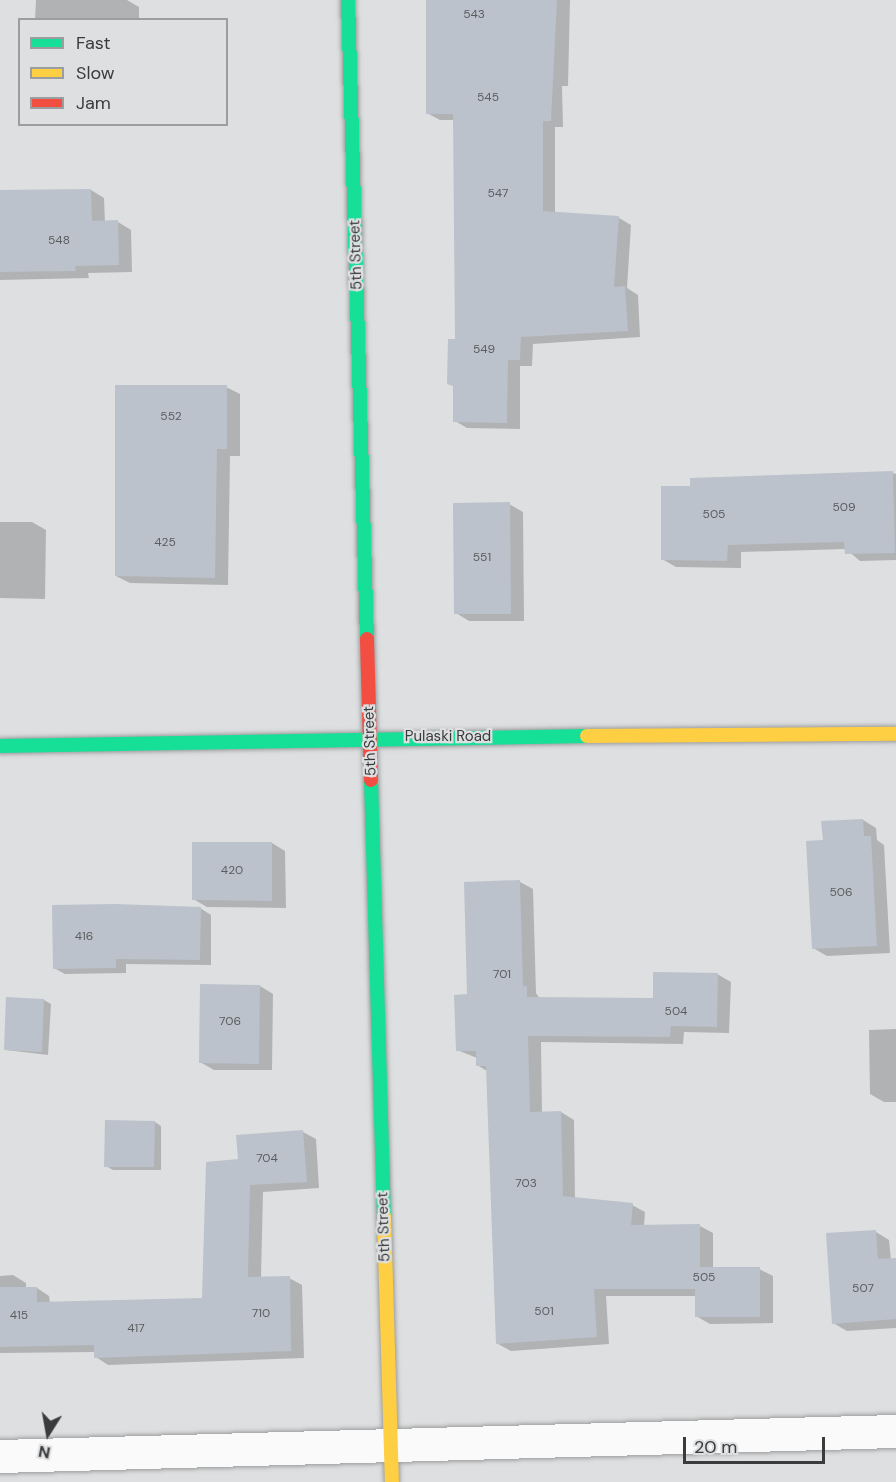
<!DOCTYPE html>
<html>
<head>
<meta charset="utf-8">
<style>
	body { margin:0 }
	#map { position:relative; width:896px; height:1482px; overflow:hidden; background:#dedfe0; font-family:"DM Sans",sans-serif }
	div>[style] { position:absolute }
	.shadow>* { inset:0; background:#0003 }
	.building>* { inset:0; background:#bbc2cb }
	.roads { filter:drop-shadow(0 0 2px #9d9e9f) drop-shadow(0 0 2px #9d9e9f) }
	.street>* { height:33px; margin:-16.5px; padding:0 16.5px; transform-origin:16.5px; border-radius:16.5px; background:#fafafa }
	.fast>* { height:14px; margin:-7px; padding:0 7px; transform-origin:7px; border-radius:7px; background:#16e098 }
	.slow>* { height:14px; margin:-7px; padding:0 7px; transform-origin:7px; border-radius:7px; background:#ffcf43 }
	.jam>* { height:14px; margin:-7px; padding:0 7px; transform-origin:7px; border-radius:7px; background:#f24e42 }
	span { translate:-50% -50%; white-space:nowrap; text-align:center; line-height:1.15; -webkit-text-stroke:4.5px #dddfe1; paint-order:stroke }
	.number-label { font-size:12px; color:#5a5d60 }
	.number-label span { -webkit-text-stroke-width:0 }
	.street-label { font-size:15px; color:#3a3b3c }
	.legend { position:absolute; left:18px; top:18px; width:210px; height:108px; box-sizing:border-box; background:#dddfe1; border:2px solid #9c9d9f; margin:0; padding:8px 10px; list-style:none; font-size:18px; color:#3a3b3c }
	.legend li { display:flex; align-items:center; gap:12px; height:30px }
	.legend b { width:30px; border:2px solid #9c9d9f }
	.north { position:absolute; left:18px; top:1404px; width:60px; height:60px; -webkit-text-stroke:4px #dddfe1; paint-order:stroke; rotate:191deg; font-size:16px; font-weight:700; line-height:24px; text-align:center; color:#3a3b3c }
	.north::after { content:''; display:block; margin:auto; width:21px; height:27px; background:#3a3b3c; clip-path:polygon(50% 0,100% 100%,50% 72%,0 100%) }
	.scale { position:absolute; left:683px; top:1437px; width:142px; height:27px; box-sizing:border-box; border:3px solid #3a3b3c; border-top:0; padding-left:8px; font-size:18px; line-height:21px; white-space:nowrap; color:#3a3b3c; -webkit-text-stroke:4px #dddfe1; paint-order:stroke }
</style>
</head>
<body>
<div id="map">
	<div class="shadow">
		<div style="clip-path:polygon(36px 0,127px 0,139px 7px,139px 20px,35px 20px)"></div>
		<div style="clip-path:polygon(428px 0,570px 0,568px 86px,562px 86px,563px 127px,555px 127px,555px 214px,619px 218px,631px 225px,627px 288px,638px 295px,640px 337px,533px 344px,532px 366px,520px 366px,520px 429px,467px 428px,455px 421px,455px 387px,448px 383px,457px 341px,454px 120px,440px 120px,427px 113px)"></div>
		<div style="clip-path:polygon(91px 190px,104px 198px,105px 222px,118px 222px,131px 230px,132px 272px,88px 273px,89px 278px,0 280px,0 192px)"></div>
		<div style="clip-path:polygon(226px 387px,240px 394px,240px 456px,230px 456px,228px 585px,130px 583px,116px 576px)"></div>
		<div style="clip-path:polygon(893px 473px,896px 474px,896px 560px,860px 561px,846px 549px,741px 552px,741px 568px,676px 567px,662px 559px)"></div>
		<div style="clip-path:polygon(509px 504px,523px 512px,524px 621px,469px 621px,456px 613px)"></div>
		<div style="clip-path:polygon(0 522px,32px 522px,46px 530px,45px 599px,0 598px)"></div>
		<div style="clip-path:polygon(863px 820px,876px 828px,877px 840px,884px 845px,890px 953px,827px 956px,813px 948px,824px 841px)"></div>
		<div style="clip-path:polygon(272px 843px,285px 851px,286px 908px,207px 907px,193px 899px)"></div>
		<div style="clip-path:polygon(520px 882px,533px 889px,536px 993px,540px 999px,654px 1000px,717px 974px,731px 982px,729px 1033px,684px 1032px,683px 1044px,541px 1042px,542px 1113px,561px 1112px,574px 1120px,575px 1199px,632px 1205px,645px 1212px,644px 1226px,700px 1226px,713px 1233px,713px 1269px,759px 1269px,773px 1276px,773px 1323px,710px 1324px,696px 1316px,696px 1296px,606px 1296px,609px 1344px,511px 1351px,498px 1344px,487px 1071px,477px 1065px,477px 1058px,457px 1050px,468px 996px)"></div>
		<div style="clip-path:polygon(200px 908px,211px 915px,211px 965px,126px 964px,126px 973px,65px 974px,54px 968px)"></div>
		<div style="clip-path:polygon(201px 986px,260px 986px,273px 994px,272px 1070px,214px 1070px,200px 1062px)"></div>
		<div style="clip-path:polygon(44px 1000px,51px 1004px,48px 1055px,6px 1050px)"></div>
		<div style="clip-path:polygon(896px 1029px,896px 1102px,884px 1102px,870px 1094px,869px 1030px)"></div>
		<div style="clip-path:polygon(155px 1122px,161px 1126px,161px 1170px,113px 1170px,106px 1166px)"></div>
		<div style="clip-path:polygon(303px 1132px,316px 1139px,319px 1188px,263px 1192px,261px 1278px,289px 1278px,302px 1285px,304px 1358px,108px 1365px,96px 1357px,95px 1352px,0 1353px,0 1276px,13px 1275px,26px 1283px,26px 1288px,37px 1288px,49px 1296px,50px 1303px,204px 1300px,239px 1160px)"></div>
		<div style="clip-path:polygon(876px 1232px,889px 1240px,891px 1260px,896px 1259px,896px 1328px,847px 1331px,833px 1323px)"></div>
	</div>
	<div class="building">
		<div style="clip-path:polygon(426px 0,557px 0,551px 121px,543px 121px,543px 211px,619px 216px,614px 287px,625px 286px,628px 331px,521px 337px,520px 360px,508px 360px,507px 423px,453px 422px,453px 386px,447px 384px,448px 339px,455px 339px,453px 114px,426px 114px)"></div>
		<div style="clip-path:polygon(91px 189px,92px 221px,118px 220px,119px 265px,75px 266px,76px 271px,0 272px,0 190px)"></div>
		<div style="clip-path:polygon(115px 385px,227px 385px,227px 449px,217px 449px,215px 578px,115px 576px)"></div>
		<div style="clip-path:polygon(893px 471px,895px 553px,845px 554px,844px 542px,728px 545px,727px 561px,661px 560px,661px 486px,690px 486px,690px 478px)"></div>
		<div style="clip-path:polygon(510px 502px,511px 614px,454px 614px,453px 503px)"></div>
		<div style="clip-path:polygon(863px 819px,864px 836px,871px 836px,877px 946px,812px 949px,806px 841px,823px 840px,821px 821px)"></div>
		<div style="clip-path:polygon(192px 842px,272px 842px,272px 901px,192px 900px)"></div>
		<div style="clip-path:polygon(520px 880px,523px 986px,527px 986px,527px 997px,653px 998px,653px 972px,718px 973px,717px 1027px,671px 1026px,670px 1037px,528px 1036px,530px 1112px,561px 1111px,563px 1196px,633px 1203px,631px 1225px,700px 1224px,700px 1267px,760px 1267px,760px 1317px,695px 1317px,695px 1289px,594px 1289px,597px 1337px,496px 1344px,486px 1066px,476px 1066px,476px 1051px,456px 1051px,454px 995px,467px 994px,464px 882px)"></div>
		<div style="clip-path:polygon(115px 904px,201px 907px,200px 960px,116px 959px,116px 968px,53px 969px,52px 905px)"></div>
		<div style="clip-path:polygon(200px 984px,260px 985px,259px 1064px,199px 1063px)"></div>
		<div style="clip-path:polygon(6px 997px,44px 999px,42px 1052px,4px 1050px)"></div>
		<div style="clip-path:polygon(105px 1120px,155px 1121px,154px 1167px,104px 1167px)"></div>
		<div style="clip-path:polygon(303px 1130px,307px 1182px,250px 1185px,248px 1277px,290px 1276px,291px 1351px,94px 1358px,94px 1345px,0 1347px,0 1287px,37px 1287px,37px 1302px,202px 1298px,206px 1162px,238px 1159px,236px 1135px)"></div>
		<div style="clip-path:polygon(876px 1230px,878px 1259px,896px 1258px,896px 1319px,832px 1324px,826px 1233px)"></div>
	</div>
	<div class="roads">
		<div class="street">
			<div style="left:0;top:1456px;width:896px;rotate:-1.6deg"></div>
		</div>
		<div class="fast">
			<div style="left:348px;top:0;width:639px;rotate:88.3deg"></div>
			<div style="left:0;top:746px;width:587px;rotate:-0.98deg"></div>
			<div style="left:371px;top:780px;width:436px;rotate:88.3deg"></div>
		</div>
		<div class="slow">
			<div style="left:587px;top:736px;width:309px;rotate:-0.4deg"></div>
			<div style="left:384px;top:1216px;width:266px;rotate:88.3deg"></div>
		</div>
		<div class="jam">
			<div style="left:367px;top:639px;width:141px;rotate:88.4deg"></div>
		</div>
	</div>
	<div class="number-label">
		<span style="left:474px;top:15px">543</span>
		<span style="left:488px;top:98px">545</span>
		<span style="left:498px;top:194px">547</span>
		<span style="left:59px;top:241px">548</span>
		<span style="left:484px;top:350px">549</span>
		<span style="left:171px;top:417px">552</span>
		<span style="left:844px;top:508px">509</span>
		<span style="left:714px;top:515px">505</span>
		<span style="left:165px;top:543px">425</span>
		<span style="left:482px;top:558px">551</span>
		<span style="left:232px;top:871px">420</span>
		<span style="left:841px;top:893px">506</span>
		<span style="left:84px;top:937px">416</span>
		<span style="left:502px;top:975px">701</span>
		<span style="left:676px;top:1012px">504</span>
		<span style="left:230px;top:1022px">706</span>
		<span style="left:267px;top:1159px">704</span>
		<span style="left:526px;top:1184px">703</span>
		<span style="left:704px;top:1278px">505</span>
		<span style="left:863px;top:1289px">507</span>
		<span style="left:544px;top:1312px">501</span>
		<span style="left:261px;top:1314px">710</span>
		<span style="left:19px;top:1316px">415</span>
		<span style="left:136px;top:1329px">417</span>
	</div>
	<div class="street-label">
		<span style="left:356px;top:255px;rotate:-92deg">5th Street</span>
		<span style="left:448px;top:737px">Pulaski Road</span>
		<span style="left:370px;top:741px;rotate:-92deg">5th Street</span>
		<span style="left:384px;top:1227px;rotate:-92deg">5th Street</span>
	</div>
	<ul class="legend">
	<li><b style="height:8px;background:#16e098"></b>Fast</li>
	<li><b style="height:8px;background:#ffcf43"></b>Slow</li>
	<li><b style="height:8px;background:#f24e42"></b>Jam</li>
	</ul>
	<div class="north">N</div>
	<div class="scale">20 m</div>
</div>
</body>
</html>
